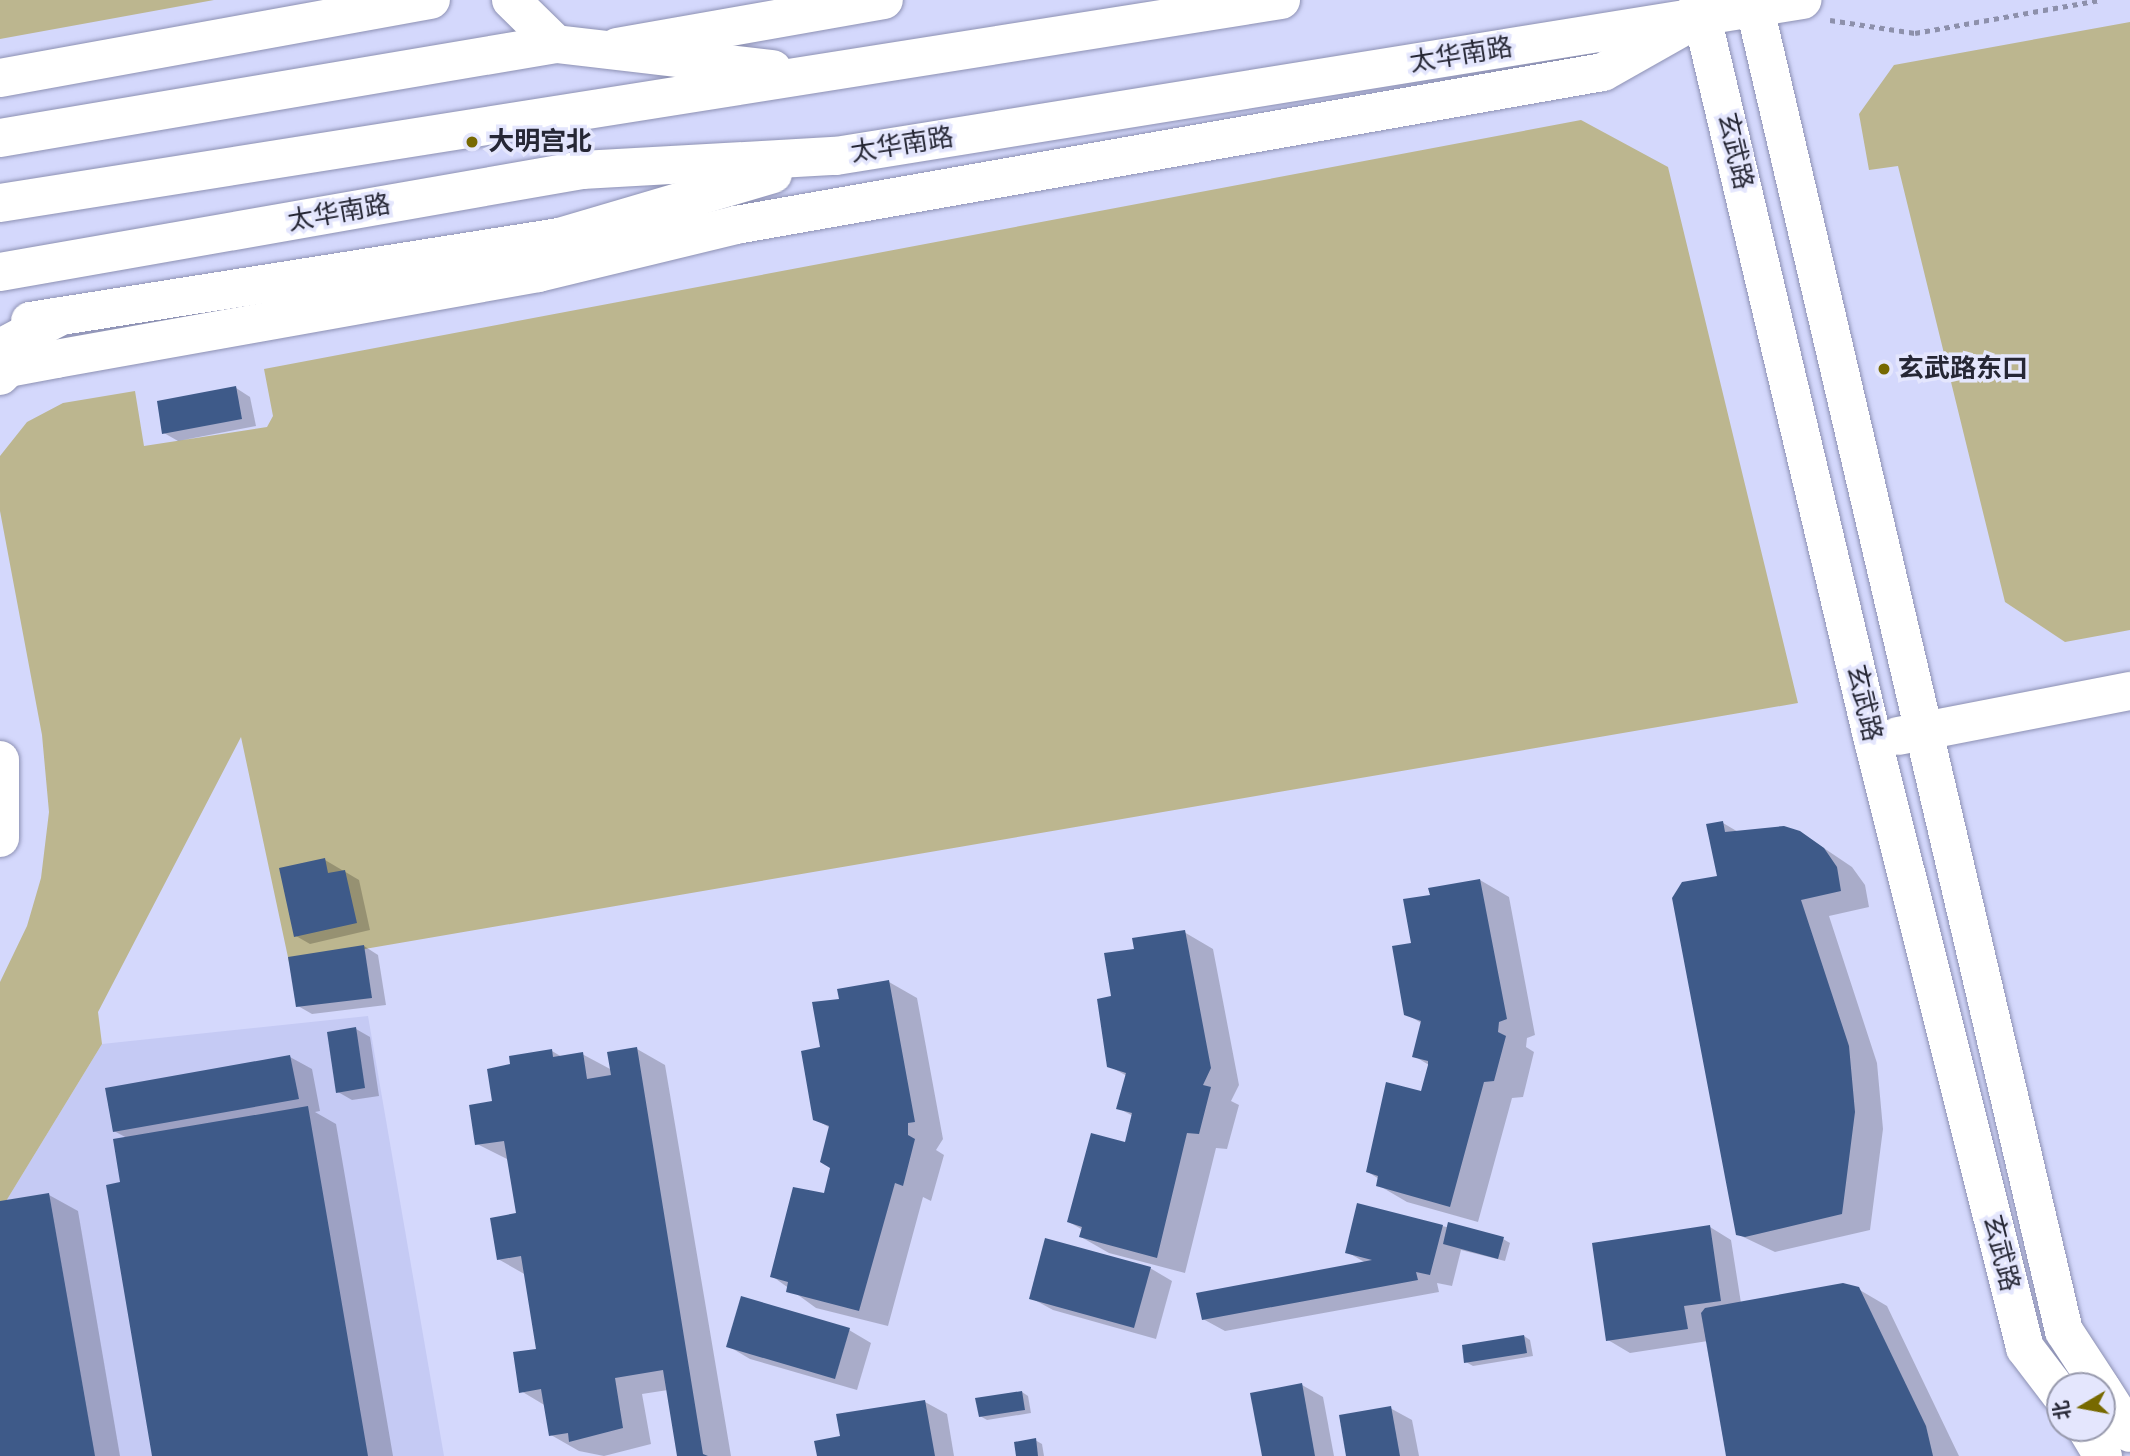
<!DOCTYPE html>
<html>
<head>
<meta charset="utf-8">
<style>
	body { margin:0 }
	#map { position:relative; width:2130px; height:1456px; overflow:hidden; background:#d4d8fc; font-family:Jost,"Noto Sans SC",sans-serif }
	div>[style] { position:absolute }
	.built>* { inset:0; background:#c5caf4 }
	.green>* { inset:0; background:#bcb68f }
	.shadow>* { inset:0; background:#0003 }
	.building>* { inset:0; background:#3e5a89 }
	.path>* { height:4.5px; margin-top:-2.25px; transform-origin:0; background:repeating-linear-gradient(90deg,#8d90ab 0 5px,transparent 0 10px) }
	.roads { filter:drop-shadow(0 0 2px #8d91b3) drop-shadow(0 0 2px #8d91b3) }
	.minor>* { height:38px; margin:-19px; padding:0 19px; transform-origin:19px; border-radius:19px; background:#fff }
	.major>* { height:38px; margin:-19px; padding:0 19px; transform-origin:19px; border-radius:19px; background:#fff }
	.highway>* { height:38px; margin:-19px; padding:0 19px; transform-origin:19px; border-radius:19px; background:#fff }
	.dots>* { width:19px; height:19px; translate:-50% -50%; box-sizing:border-box; border:4px solid #e4e6fd; border-radius:50% }
	span { translate:-50% -50%; white-space:nowrap; text-align:center; line-height:1.15; -webkit-text-stroke:7px #e4e6fd; paint-order:stroke }
	.street-label { font-size:26px; color:#262735 }
	.poi-label { font-size:26px; color:#262735; font-weight:700 }
	.left { translate:0 -50%; text-align:left }
	.north { position:absolute; left:2046px; top:1372px; width:70px; height:70px; box-sizing:border-box; background:#e4e6fd; border:2px solid #989aad; border-radius:50%; rotate:260deg; font-size:19px; font-weight:700; line-height:28px; text-align:center; color:#262735 }
	.north::after { content:''; display:block; margin:auto; width:24px; height:32px; background:#776900; clip-path:polygon(50% 0,100% 100%,50% 72%,0 100%) }
</style>
</head>
<body>
<div id="map">
	<div class="built">
		<div style="clip-path:polygon(368px 1016px,444px 1456px,0 1456px,0 1211px,102px 1044px)"></div>
	</div>
	<div class="green">
		<div style="clip-path:polygon(0 0,214px 0,0 39px)"></div>
		<div style="clip-path:polygon(2130px 22px,2130px 630px,2065px 642px,2005px 602px,1898px 166px,1869px 170px,1859px 114px,1894px 65px)"></div>
		<div style="clip-path:polygon(1581px 120px,1668px 167px,1798px 703px,289px 962px,241px 737px,98px 1012px,102px 1044px,0 1211px,0 982px,27px 926px,41px 878px,49px 812px,42px 735px,0 511px,0 456px,27px 422px,63px 403px,135px 391px,144px 446px,267px 427px,273px 416px,264px 369px)"></div>
	</div>
	<div class="shadow">
		<div style="clip-path:polygon(236px 388px,250px 397px,256px 426px,178px 441px,164px 433px)"></div>
		<div style="clip-path:polygon(1723px 823px,1740px 833px,1800px 832px,1852px 867px,1865px 885px,1869px 907px,1829px 916px,1877px 1063px,1883px 1129px,1870px 1230px,1775px 1252px,1737px 1234px,1719px 877px)"></div>
		<div style="clip-path:polygon(325px 860px,359px 880px,370px 930px,310px 944px,296px 936px)"></div>
		<div style="clip-path:polygon(1480px 880px,1509px 897px,1535px 1035px,1527px 1038px,1526px 1047px,1534px 1052px,1523px 1097px,1512px 1098px,1478px 1222px,1407px 1202px,1378px 1185px,1379px 1179px,1368px 1172px,1423px 1094px,1429px 1065px,1414px 1056px,1423px 1024px,1406px 1014px,1413px 944px,1433px 896px)"></div>
		<div style="clip-path:polygon(1184px 932px,1213px 949px,1239px 1085px,1231px 1101px,1239px 1105px,1227px 1149px,1216px 1148px,1185px 1273px,1109px 1253px,1081px 1237px,1083px 1230px,1069px 1222px,1126px 1144px,1133px 1116px,1118px 1108px,1127px 1076px,1109px 1066px,1113px 998px,1136px 950px)"></div>
		<div style="clip-path:polygon(364px 946px,378px 955px,386px 1005px,312px 1014px,298px 1006px)"></div>
		<div style="clip-path:polygon(889px 982px,917px 998px,943px 1139px,936px 1150px,944px 1155px,931px 1201px,923px 1197px,888px 1326px,816px 1308px,772px 1276px,825px 1195px,832px 1168px,830px 1128px,815px 1119px,822px 1049px,841px 1001px)"></div>
		<div style="clip-path:polygon(356px 1029px,370px 1037px,379px 1096px,352px 1100px,338px 1092px)"></div>
		<div style="clip-path:polygon(637px 1049px,665px 1065px,731px 1456px,678px 1456px,668px 1390px,642px 1394px,651px 1444px,604px 1456px,579px 1451px,551px 1435px,546px 1406px,521px 1391px,538px 1350px,526px 1275px,498px 1259px,518px 1215px,509px 1160px,477px 1144px,512px 1066px,552px 1051px,562px 1057px,582px 1054px,612px 1070px)"></div>
		<div style="clip-path:polygon(290px 1057px,312px 1069px,320px 1111px,315px 1112px,336px 1124px,393px 1456px,154px 1456px,123px 1183px,127px 1138px,114px 1131px)"></div>
		<div style="clip-path:polygon(49px 1195px,78px 1211px,120px 1456px,0 1456px,0 1203px)"></div>
		<div style="clip-path:polygon(1442px 1226px,1503px 1239px,1510px 1243px,1505px 1261px,1461px 1250px,1452px 1286px,1437px 1283px,1439px 1292px,1225px 1331px,1203px 1319px,1366px 1263px,1347px 1252px)"></div>
		<div style="clip-path:polygon(1710px 1227px,1731px 1240px,1741px 1303px,1858px 1289px,1887px 1306px,1959px 1456px,1728px 1456px,1708px 1341px,1630px 1353px,1608px 1340px)"></div>
		<div style="clip-path:polygon(1150px 1268px,1172px 1281px,1156px 1339px,1053px 1310px,1031px 1298px)"></div>
		<div style="clip-path:polygon(849px 1330px,871px 1343px,857px 1390px,750px 1359px,728px 1346px)"></div>
		<div style="clip-path:polygon(1524px 1336px,1530px 1340px,1533px 1356px,1473px 1366px,1466px 1362px)"></div>
		<div style="clip-path:polygon(1302px 1385px,1323px 1397px,1334px 1456px,1263px 1456px)"></div>
		<div style="clip-path:polygon(1022px 1392px,1028px 1396px,1031px 1413px,987px 1420px,980px 1416px)"></div>
		<div style="clip-path:polygon(925px 1402px,947px 1414px,954px 1456px,819px 1456px,842px 1438px)"></div>
		<div style="clip-path:polygon(1390px 1408px,1412px 1420px,1419px 1456px,1348px 1456px)"></div>
		<div style="clip-path:polygon(1035px 1440px,1042px 1444px,1044px 1456px,1018px 1456px)"></div>
	</div>
	<div class="building">
		<div style="clip-path:polygon(236px 386px,242px 419px,162px 434px,157px 401px)"></div>
		<div style="clip-path:polygon(1723px 821px,1725px 832px,1784px 826px,1800px 831px,1824px 848px,1837px 867px,1841px 891px,1801px 900px,1849px 1046px,1855px 1112px,1842px 1214px,1745px 1237px,1736px 1235px,1672px 898px,1682px 882px,1717px 876px,1706px 824px)"></div>
		<div style="clip-path:polygon(325px 858px,328px 873px,345px 870px,357px 923px,294px 937px,279px 868px)"></div>
		<div style="clip-path:polygon(1480px 879px,1507px 1019px,1499px 1022px,1498px 1032px,1506px 1036px,1494px 1081px,1484px 1082px,1450px 1207px,1376px 1186px,1378px 1176px,1366px 1172px,1386px 1082px,1421px 1091px,1428px 1065px,1428px 1061px,1412px 1057px,1421px 1021px,1404px 1015px,1392px 946px,1411px 943px,1403px 899px,1430px 895px,1428px 888px)"></div>
		<div style="clip-path:polygon(1185px 930px,1211px 1068px,1203px 1085px,1211px 1087px,1199px 1134px,1187px 1133px,1157px 1258px,1079px 1237px,1082px 1227px,1067px 1222px,1091px 1133px,1125px 1142px,1132px 1113px,1116px 1109px,1126px 1073px,1107px 1067px,1097px 999px,1111px 996px,1104px 953px,1134px 949px,1132px 938px)"></div>
		<div style="clip-path:polygon(364px 945px,372px 998px,296px 1007px,288px 957px)"></div>
		<div style="clip-path:polygon(889px 980px,915px 1122px,908px 1123px,908px 1135px,915px 1139px,903px 1186px,895px 1183px,859px 1311px,786px 1292px,788px 1282px,770px 1277px,793px 1187px,824px 1193px,830px 1168px,820px 1162px,829px 1126px,813px 1120px,801px 1051px,820px 1047px,812px 1002px,839px 999px,837px 989px)"></div>
		<div style="clip-path:polygon(356px 1027px,365px 1088px,336px 1093px,327px 1032px)"></div>
		<div style="clip-path:polygon(637px 1047px,703px 1454px,708px 1456px,677px 1456px,663px 1370px,615px 1378px,623px 1428px,569px 1442px,568px 1433px,549px 1436px,541px 1389px,519px 1393px,513px 1352px,536px 1349px,521px 1256px,497px 1260px,490px 1218px,516px 1213px,504px 1141px,475px 1145px,469px 1105px,492px 1101px,487px 1069px,510px 1064px,509px 1056px,552px 1049px,553px 1057px,583px 1052px,587px 1079px,611px 1075px,607px 1052px)"></div>
		<div style="clip-path:polygon(290px 1055px,299px 1099px,113px 1132px,105px 1088px)"></div>
		<div style="clip-path:polygon(308px 1106px,368px 1456px,152px 1456px,106px 1185px,120px 1182px,113px 1139px)"></div>
		<div style="clip-path:polygon(49px 1193px,95px 1456px,0 1456px,0 1201px)"></div>
		<div style="clip-path:polygon(1357px 1203px,1443px 1225px,1430px 1275px,1416px 1272px,1418px 1280px,1202px 1320px,1196px 1293px,1372px 1260px,1345px 1253px)"></div>
		<div style="clip-path:polygon(1448px 1222px,1504px 1237px,1498px 1259px,1443px 1244px)"></div>
		<div style="clip-path:polygon(1710px 1225px,1721px 1301px,1684px 1306px,1688px 1329px,1606px 1341px,1592px 1243px)"></div>
		<div style="clip-path:polygon(1045px 1238px,1151px 1267px,1134px 1328px,1029px 1299px)"></div>
		<div style="clip-path:polygon(1843px 1283px,1859px 1287px,1926px 1426px,1933px 1456px,1726px 1456px,1701px 1313px,1705px 1308px)"></div>
		<div style="clip-path:polygon(741px 1296px,850px 1328px,835px 1379px,726px 1347px)"></div>
		<div style="clip-path:polygon(1524px 1335px,1527px 1353px,1464px 1363px,1462px 1345px)"></div>
		<div style="clip-path:polygon(1302px 1383px,1315px 1456px,1262px 1456px,1250px 1393px)"></div>
		<div style="clip-path:polygon(1022px 1391px,1025px 1410px,979px 1417px,975px 1398px)"></div>
		<div style="clip-path:polygon(925px 1400px,935px 1456px,817px 1456px,814px 1441px,840px 1436px,836px 1414px)"></div>
		<div style="clip-path:polygon(1391px 1406px,1400px 1456px,1346px 1456px,1339px 1415px)"></div>
		<div style="clip-path:polygon(1036px 1438px,1038px 1456px,1016px 1456px,1014px 1442px)"></div>
	</div>
	<div class="path">
		<div style="left:1830px;top:20px;width:86px;rotate:8.7deg"></div>
		<div style="left:1915px;top:33px;width:188px;rotate:-10.1deg"></div>
	</div>
	<div class="roads">
		<div class="minor">
			<div style="left:1698px;top:0;width:761px;rotate:76.71deg"></div>
			<div style="left:1873px;top:741px;width:626px;rotate:75.94deg"></div>
			<div style="left:2025px;top:1348px;width:58px;rotate:52.7deg"></div>
			<div style="left:1753px;top:0;width:1367px;rotate:76.85deg"></div>
			<div style="left:2064px;top:1331px;width:66px;rotate:56.8deg"></div>
			<div style="left:617px;top:47px;width:271px;rotate:-10deg"></div>
			<div style="left:1898px;top:736px;width:236px;rotate:-11deg"></div>
			<div style="left:2102px;top:1389px;width:52px;rotate:57.5deg"></div>
			<div style="left:2086px;top:1428px;width:33px;rotate:59deg"></div>
		</div>
		<div class="major">
			<div style="left:511px;top:0;width:63px;rotate:44.4deg"></div>
			<div style="left:0;top:78px;width:438px;rotate:-10.3deg"></div>
			<div style="left:0;top:138px;width:564px;rotate:-9.6deg"></div>
			<div style="left:556px;top:44px;width:218px;rotate:6.6deg"></div>
			<div style="left:0;top:203px;width:1297px;rotate:-9deg"></div>
			<div style="left:0;top:272px;width:591px;rotate:-9.94deg"></div>
			<div style="left:582px;top:170px;width:254px;rotate:-3.2deg"></div>
			<div style="left:836px;top:156px;width:979px;rotate:-9.17deg"></div>
			<div style="left:30px;top:321px;width:536px;rotate:-9.02deg"></div>
			<div style="left:559px;top:237px;width:223px;rotate:-16.4deg"></div>
			<div style="left:0;top:376px;width:11px;rotate:-45deg"></div>
			<div style="left:8px;top:368px;width:49px;rotate:-10.6deg"></div>
			<div style="left:56px;top:359px;width:490px;rotate:-10.1deg"></div>
			<div style="left:538px;top:273px;width:204px;rotate:-13.6deg"></div>
			<div style="left:736px;top:225px;width:880px;rotate:-10.01deg"></div>
			<div style="left:1603px;top:72px;width:90px;rotate:-29.4deg"></div>
			<div style="left:0;top:760px;width:78px;rotate:90deg"></div>
		</div>
		<div class="highway">
			<div style="left:0;top:348px;width:69px;rotate:-27.7deg"></div>
		</div>
	</div>
	<div class="dots">
		<div style="left:472px;top:142px;background:#776900"></div>
		<div style="left:1884px;top:369px;background:#776900"></div>
	</div>
	<div class="street-label">
		<span style="left:1461px;top:55px;rotate:-9deg">太华南路</span>
		<span style="left:902px;top:145px;rotate:-9deg">太华南路</span>
		<span style="left:1735px;top:151px;rotate:77deg">玄武路</span>
		<span style="left:339px;top:213px;rotate:-10deg">太华南路</span>
		<span style="left:1864px;top:703px;rotate:77deg">玄武路</span>
		<span style="left:2001px;top:1253px;rotate:76deg">玄武路</span>
	</div>
	<div class="poi-label">
		<span class="left" style="left:488px;top:142px">大明宫北</span>
		<span class="left" style="left:1898px;top:369px">玄武路东口</span>
	</div>
	<div class="north">北</div>
</div>
</body>
</html>
